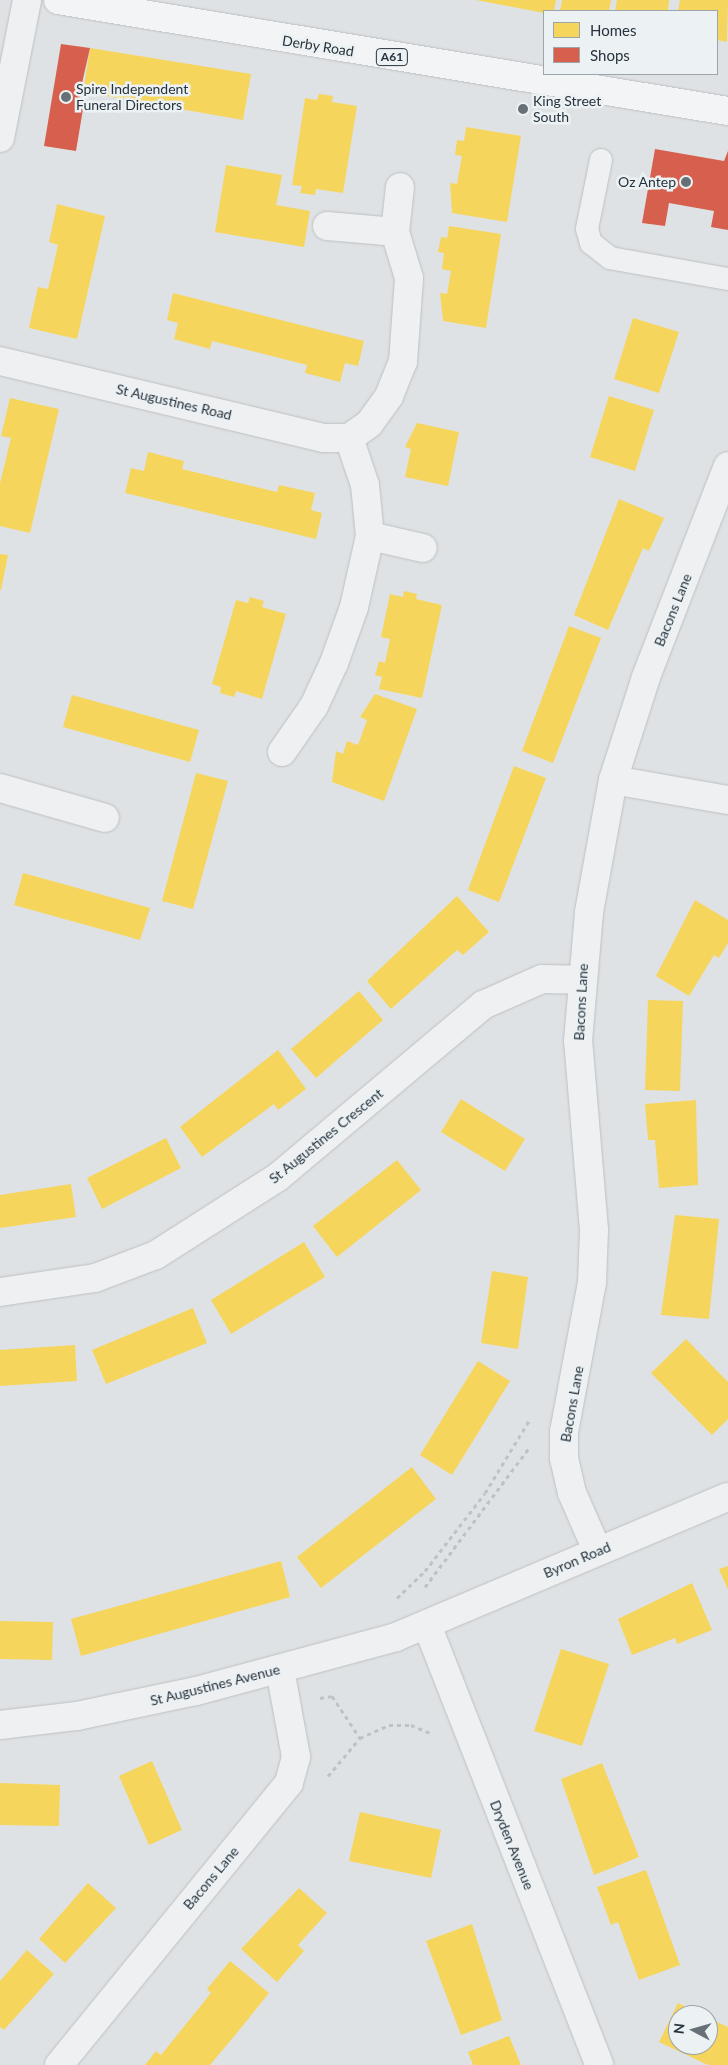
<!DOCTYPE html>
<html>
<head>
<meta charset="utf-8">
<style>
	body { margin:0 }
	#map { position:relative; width:728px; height:2065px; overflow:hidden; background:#dfe2e4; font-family:Lato,sans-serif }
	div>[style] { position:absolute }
	.homes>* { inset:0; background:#f6d55c }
	.shops>* { inset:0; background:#d6604d }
	.path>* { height:3px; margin-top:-1.5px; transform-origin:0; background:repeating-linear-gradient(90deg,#bec2c4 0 4px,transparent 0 8px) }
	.roads { filter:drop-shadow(0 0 1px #bdc0c2) drop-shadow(0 0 1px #bdc0c2) }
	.service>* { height:22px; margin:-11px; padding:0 11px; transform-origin:11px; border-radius:11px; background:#eef0f1 }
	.minor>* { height:28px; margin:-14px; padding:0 14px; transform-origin:14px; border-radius:14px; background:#eef0f1 }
	.tertiary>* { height:28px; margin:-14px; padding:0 14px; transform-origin:14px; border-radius:14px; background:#eef0f1 }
	.trunk>* { height:28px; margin:-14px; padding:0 14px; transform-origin:14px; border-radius:14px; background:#f3f4f5 }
	.dots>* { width:14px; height:14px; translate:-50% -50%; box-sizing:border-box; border:2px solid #ecf1f4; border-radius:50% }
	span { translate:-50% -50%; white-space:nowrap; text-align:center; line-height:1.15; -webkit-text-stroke:5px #ecf1f4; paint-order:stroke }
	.shield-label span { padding:1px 4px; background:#ecf1f4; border:1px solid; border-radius:4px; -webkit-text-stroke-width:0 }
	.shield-label { font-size:12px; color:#27333c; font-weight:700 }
	.street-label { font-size:14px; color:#27333c }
	.poi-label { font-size:14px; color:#27333c }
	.left { translate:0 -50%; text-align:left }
	.right { translate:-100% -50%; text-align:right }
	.legend { position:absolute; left:543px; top:10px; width:175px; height:65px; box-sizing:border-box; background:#ecf1f4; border:1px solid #9da5aa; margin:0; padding:6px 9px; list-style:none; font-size:15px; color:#27333c }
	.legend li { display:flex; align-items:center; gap:10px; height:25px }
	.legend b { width:25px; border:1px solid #9da5aa }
	.north { position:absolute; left:668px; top:2005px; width:50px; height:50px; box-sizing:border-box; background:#ecf1f4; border:1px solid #9da5aa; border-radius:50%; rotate:276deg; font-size:14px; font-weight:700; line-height:20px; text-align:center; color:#27333c }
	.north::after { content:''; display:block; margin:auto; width:18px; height:22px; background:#677077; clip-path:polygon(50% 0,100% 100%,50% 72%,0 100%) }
</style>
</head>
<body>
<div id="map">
	<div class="homes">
		<div style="clip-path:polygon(476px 0,556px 0,554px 11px,544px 13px)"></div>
		<div style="clip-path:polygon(562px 0,611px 0,609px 11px,560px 11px)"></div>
		<div style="clip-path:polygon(617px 0,669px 0,668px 11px,615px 11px)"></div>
		<div style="clip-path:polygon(680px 0,728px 0,727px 42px,717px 40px,717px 11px,678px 11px)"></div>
		<div style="clip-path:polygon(90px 48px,251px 74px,243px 120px,83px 92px)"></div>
		<div style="clip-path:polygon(319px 94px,333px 96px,332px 102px,357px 106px,343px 193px,316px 189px,315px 195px,300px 193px,302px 186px,292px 185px,305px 98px,317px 100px)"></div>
		<div style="clip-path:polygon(466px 127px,521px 136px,507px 222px,452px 213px,450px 183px,457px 184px,462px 156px,455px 155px,457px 140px,464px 141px)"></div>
		<div style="clip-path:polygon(226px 165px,282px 175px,276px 205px,310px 211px,304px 247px,215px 232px)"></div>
		<div style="clip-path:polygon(57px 204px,105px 216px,77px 339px,29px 328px,38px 287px,48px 289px,58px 245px,49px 242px)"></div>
		<div style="clip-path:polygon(449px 226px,501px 234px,486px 328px,443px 321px,440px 293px,447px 294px,451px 271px,442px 269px,444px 253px,438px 252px,441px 237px,447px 238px)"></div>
		<div style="clip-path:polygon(173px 293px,364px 341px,358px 366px,345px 363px,340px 382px,305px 373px,307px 365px,260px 353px,212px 341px,210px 349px,174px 339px,178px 323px,167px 320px)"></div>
		<div style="clip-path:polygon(633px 318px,679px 332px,659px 393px,614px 379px)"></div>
		<div style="clip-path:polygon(609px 396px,654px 410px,635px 471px,590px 457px)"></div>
		<div style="clip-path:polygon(10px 398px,59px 409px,30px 533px,0 526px,0 483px,11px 438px,1px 436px)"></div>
		<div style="clip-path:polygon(417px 423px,459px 432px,448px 486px,405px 477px,411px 449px,405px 447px)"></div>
		<div style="clip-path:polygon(148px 452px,184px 461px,182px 469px,277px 492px,279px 485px,315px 493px,311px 510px,322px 513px,316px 539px,125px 493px,131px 468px,144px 471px)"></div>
		<div style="clip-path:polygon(619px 499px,664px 518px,649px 551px,643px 548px,608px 630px,574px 615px)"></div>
		<div style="clip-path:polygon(0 554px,8px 555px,1px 590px,0 590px)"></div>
		<div style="clip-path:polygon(404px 591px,417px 594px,416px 599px,442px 605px,422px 698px,379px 689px,382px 677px,375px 675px,379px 661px,385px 663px,390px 639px,381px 637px,390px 594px,403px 597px)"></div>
		<div style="clip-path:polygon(250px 597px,264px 601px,262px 607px,286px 614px,262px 699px,236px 691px,234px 697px,220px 693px,221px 687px,212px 684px,236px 600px,248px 603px)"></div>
		<div style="clip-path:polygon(569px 626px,601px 638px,553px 763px,522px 751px)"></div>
		<div style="clip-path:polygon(375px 694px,417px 709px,384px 801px,332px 782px,336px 751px,343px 754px,347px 741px,358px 745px,367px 720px,360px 717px)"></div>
		<div style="clip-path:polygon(72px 695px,199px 730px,190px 762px,63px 727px)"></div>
		<div style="clip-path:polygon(514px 766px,546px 778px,499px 902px,468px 890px)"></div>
		<div style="clip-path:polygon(196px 773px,228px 781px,193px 909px,162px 901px)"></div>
		<div style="clip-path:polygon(23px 873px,150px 908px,140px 940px,14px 905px)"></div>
		<div style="clip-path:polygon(457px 896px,489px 932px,463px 955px,457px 950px,391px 1009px,367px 981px)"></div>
		<div style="clip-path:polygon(695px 900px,728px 920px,728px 943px,719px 958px,714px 955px,689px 996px,656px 976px)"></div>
		<div style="clip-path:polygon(359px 991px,383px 1020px,316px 1078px,291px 1049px)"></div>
		<div style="clip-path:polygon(648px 1000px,683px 1001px,680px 1091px,645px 1090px)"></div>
		<div style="clip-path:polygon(278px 1050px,306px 1089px,278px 1110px,274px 1104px,202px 1157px,180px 1127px)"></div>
		<div style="clip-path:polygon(461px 1099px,525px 1139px,505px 1171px,441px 1132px)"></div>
		<div style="clip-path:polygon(696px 1100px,698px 1185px,659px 1188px,655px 1140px,648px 1140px,645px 1104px)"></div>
		<div style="clip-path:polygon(166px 1138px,181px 1168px,102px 1209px,87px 1178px)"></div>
		<div style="clip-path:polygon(397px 1160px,421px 1190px,337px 1257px,313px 1226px)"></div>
		<div style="clip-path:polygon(71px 1184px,76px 1217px,0 1228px,0 1195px)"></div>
		<div style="clip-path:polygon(675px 1215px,719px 1219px,709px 1319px,661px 1315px)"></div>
		<div style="clip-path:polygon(304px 1242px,325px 1277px,231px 1334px,211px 1300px)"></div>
		<div style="clip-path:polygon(492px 1271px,528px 1277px,518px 1349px,481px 1343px)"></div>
		<div style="clip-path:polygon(193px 1308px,207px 1343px,106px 1384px,92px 1350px)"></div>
		<div style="clip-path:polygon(686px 1339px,728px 1382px,728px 1419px,712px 1435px,651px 1373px)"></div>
		<div style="clip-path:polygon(75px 1345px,77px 1381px,0 1386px,0 1350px)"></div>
		<div style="clip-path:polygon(478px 1361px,510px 1381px,452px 1475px,420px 1455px)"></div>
		<div style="clip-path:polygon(412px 1467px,436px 1499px,321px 1588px,297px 1557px)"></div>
		<div style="clip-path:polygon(281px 1561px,290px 1597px,81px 1656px,71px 1619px)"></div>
		<div style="clip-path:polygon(728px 1566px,728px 1590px,719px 1569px)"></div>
		<div style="clip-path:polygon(692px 1583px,712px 1630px,677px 1644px,675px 1638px,632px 1655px,618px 1619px)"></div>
		<div style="clip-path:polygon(0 1621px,53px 1622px,52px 1660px,0 1659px)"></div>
		<div style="clip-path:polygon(561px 1649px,609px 1664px,582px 1746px,534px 1731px)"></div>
		<div style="clip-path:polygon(152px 1761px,182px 1830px,149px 1845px,119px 1776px)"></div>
		<div style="clip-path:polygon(602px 1763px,639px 1857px,594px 1875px,561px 1779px)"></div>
		<div style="clip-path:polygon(0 1783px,60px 1785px,59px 1826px,0 1825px)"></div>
		<div style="clip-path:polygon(360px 1812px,441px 1830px,431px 1878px,349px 1861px)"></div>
		<div style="clip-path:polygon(646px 1870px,680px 1965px,639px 1980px,618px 1922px,611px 1925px,597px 1887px)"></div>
		<div style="clip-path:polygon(88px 1883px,116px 1908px,65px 1963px,39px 1939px)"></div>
		<div style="clip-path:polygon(299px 1888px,327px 1913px,298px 1945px,304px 1951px,277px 1982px,241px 1949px)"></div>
		<div style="clip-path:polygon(472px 1924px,502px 2020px,461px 2035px,426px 1941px)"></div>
		<div style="clip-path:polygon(27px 1950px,54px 1974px,4px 2030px,0 2027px,0 1981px)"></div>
		<div style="clip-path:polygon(230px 1961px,269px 1993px,236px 2034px,210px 2065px,145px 2065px,156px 2051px,161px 2055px,211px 1993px,207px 1989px)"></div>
		<div style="clip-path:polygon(678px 2003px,703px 2015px,678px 2015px,678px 2045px,708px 2045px,708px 2018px,728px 2027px,728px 2065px,708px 2065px,659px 2042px)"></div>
		<div style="clip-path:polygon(509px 2036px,521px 2065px,473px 2065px,468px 2052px)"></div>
	</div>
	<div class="shops">
		<div style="clip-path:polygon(61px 44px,90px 48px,80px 92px,79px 102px,84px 103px,76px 151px,44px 146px)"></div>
		<div style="clip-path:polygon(655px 149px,724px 161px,728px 151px,728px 230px,711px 227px,714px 211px,669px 203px,665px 226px,642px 223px)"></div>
	</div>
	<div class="path">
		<div style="left:425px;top:1587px;width:174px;rotate:-53.2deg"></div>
		<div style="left:397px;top:1598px;width:39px;rotate:-44deg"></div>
		<div style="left:425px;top:1571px;width:98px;rotate:-52.4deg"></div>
		<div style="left:485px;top:1493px;width:87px;rotate:-58.7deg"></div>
		<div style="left:320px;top:1698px;width:12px;rotate:-9deg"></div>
		<div style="left:332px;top:1696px;width:50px;rotate:56.3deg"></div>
		<div style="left:328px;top:1776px;width:50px;rotate:-49.9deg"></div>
		<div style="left:360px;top:1738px;width:32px;rotate:-24deg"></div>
		<div style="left:389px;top:1725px;width:22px"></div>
		<div style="left:411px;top:1725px;width:23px;rotate:23deg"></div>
	</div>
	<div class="roads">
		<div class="service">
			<div style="left:601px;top:160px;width:70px;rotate:101.5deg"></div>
			<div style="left:587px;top:229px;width:15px;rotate:74deg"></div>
			<div style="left:591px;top:243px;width:24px;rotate:38deg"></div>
			<div style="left:610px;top:258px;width:120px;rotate:10.1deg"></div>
		</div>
		<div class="minor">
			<div style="left:327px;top:226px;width:68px;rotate:5deg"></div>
			<div style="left:0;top:361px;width:333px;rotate:13.4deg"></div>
			<div style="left:324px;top:438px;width:25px"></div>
			<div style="left:349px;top:438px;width:24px;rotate:-35deg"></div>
			<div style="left:369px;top:424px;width:34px;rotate:-54deg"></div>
			<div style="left:389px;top:396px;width:37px;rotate:-68deg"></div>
			<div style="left:403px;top:362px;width:84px;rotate:-85.9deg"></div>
			<div style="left:409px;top:278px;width:48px;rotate:-106.9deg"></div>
			<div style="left:395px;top:232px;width:45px;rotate:-83.7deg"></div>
			<div style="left:370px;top:536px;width:54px;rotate:12.8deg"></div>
			<div style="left:282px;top:752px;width:56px;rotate:-55.2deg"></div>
			<div style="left:314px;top:706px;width:47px;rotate:-65.1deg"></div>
			<div style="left:334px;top:663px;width:59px;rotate:-70.3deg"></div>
			<div style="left:354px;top:607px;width:73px;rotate:-77.3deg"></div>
			<div style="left:370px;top:536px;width:51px;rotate:-95.6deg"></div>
			<div style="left:365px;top:485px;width:50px;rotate:-108.8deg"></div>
			<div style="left:613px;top:780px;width:117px;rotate:9.9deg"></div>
			<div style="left:0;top:788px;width:109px;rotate:15.9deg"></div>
			<div style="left:0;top:1292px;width:96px;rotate:-8.4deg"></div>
			<div style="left:95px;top:1278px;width:65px;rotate:-20.7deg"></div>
			<div style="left:156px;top:1255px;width:145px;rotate:-32.6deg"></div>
			<div style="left:278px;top:1177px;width:268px;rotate:-40deg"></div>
			<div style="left:483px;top:1005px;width:64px;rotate:-23.8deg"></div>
			<div style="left:542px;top:979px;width:39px;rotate:1deg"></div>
			<div style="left:597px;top:1550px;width:62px;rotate:-113.7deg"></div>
			<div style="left:572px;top:1493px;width:36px;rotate:-103deg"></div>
			<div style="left:564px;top:1458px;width:26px;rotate:-90deg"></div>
			<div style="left:564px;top:1432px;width:153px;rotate:-79.4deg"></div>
			<div style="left:592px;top:1282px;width:52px;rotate:-87.8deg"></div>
			<div style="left:594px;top:1230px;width:190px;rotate:-94.8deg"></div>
			<div style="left:578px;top:1041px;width:129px;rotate:-85.1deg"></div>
			<div style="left:589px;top:912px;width:134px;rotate:-79.7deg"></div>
			<div style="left:613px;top:780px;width:108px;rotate:-72.2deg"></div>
			<div style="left:646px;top:677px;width:226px;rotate:-68.8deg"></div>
			<div style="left:427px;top:1625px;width:472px;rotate:68.6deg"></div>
			<div style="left:0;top:1725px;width:78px;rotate:-6.7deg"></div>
			<div style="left:77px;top:1716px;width:122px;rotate:-11.9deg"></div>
			<div style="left:196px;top:1691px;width:207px;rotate:-15.1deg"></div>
			<div style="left:396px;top:1637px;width:360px;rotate:-22.9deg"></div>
			<div style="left:59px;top:2065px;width:364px;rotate:-50.8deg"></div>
			<div style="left:289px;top:1783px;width:27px;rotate:-75deg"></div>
			<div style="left:296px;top:1757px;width:89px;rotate:-100.3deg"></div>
		</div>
		<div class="tertiary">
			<div style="left:0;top:138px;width:141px;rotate:-78.9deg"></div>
		</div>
		<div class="trunk">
			<div style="left:58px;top:0;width:679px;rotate:9.41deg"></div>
		</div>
	</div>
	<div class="dots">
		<div style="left:66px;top:97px;background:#677077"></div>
		<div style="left:523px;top:109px;background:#677077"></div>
		<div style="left:686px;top:182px;background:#677077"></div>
	</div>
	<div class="shield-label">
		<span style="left:392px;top:57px">A61</span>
	</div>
	<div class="street-label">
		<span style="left:318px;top:46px;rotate:9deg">Derby Road</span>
		<span style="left:174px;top:402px;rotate:13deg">St Augustines Road</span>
		<span style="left:673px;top:610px;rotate:-68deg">Bacons Lane</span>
		<span style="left:581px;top:1002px;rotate:-87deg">Bacons Lane</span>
		<span style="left:326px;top:1136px;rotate:-39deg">St Augustines Crescent</span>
		<span style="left:572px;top:1404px;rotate:-80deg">Bacons Lane</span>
		<span style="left:577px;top:1560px;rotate:-23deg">Byron Road</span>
		<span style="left:215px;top:1685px;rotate:-14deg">St Augustines Avenue</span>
		<span style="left:512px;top:1845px;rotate:68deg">Dryden Avenue</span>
		<span style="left:211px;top:1878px;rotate:-50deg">Bacons Lane</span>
	</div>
	<div class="poi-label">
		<span class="left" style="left:76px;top:97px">Spire Independent<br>Funeral Directors</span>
		<span class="left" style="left:533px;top:109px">King Street<br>South</span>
		<span class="right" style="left:676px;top:182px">Oz Antep</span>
	</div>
	<ul class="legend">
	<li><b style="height:14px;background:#f6d55c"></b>Homes</li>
	<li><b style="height:14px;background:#d6604d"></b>Shops</li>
	</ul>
	<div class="north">N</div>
</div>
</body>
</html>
